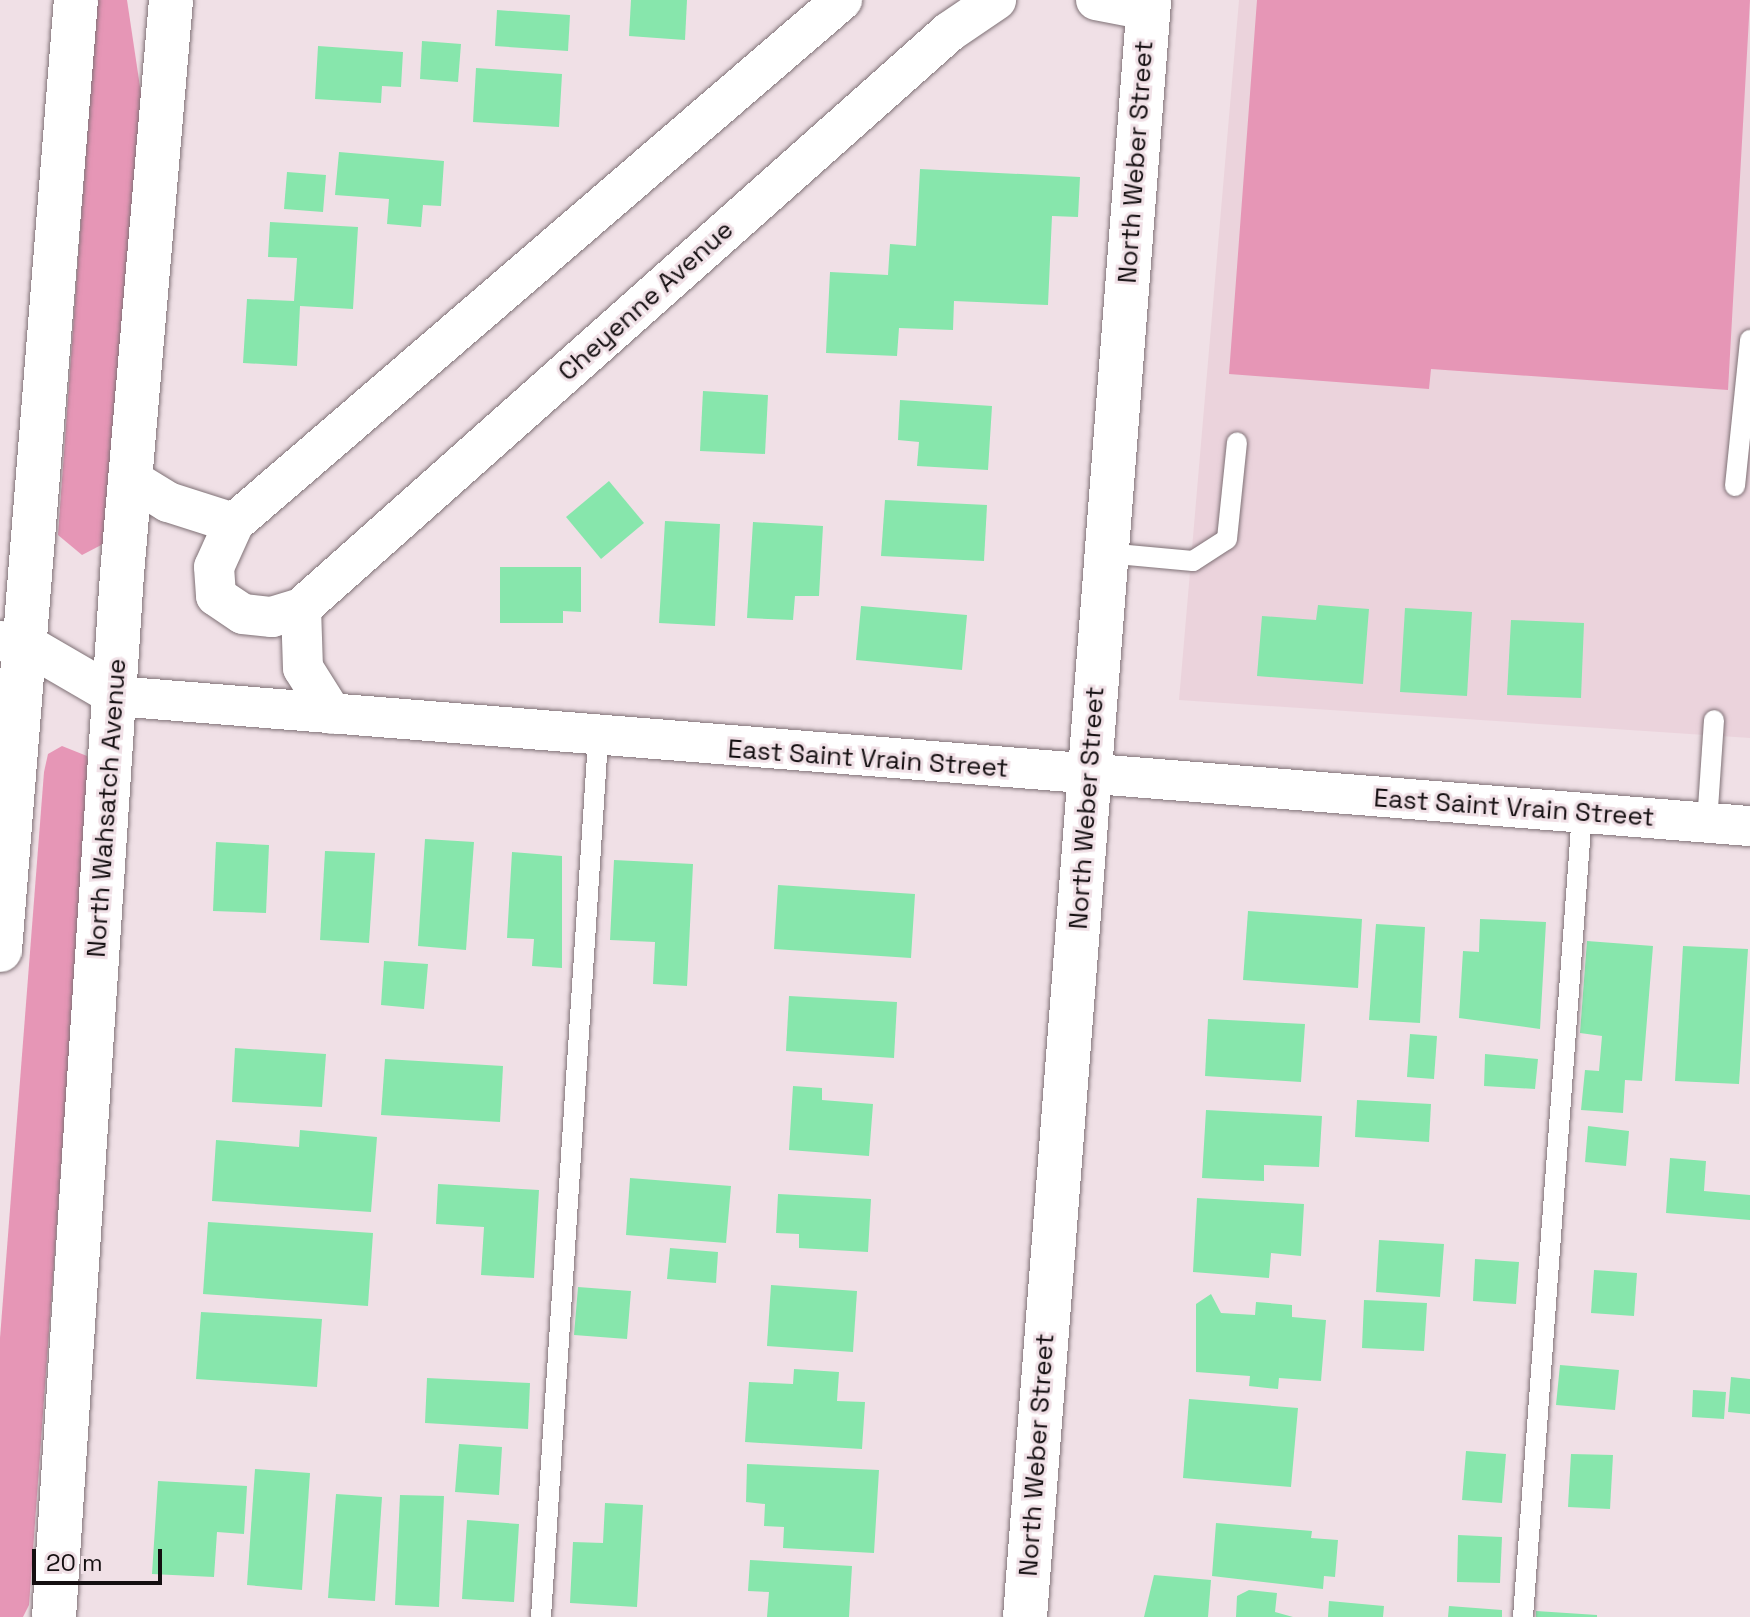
<!DOCTYPE html>
<html>
<head>
<meta charset="utf-8">
<style>
	body { margin:0 }
	#map { position:relative; width:1750px; height:1617px; overflow:hidden; background:#f0e0e6; font-family:"Space Grotesk",sans-serif }
	div>[style] { position:absolute }
	.built>* { inset:0; background:#ebd3dc }
	.green>* { inset:0; background:#e696b6 }
	.building>* { inset:0; background:#87e6ac }
	.roads { filter:drop-shadow(0 0 2px #7f7176) drop-shadow(0 0 2px #7f7176) }
	.lane>* { height:20px; margin:-10px; padding:0 10px; transform-origin:10px; border-radius:10px; background:#fff }
	.street>* { height:40px; margin:-20px; padding:0 20px; transform-origin:20px; border-radius:20px; background:#fff }
	.secondary>* { height:44px; margin:-22px; padding:0 22px; transform-origin:22px; border-radius:22px; background:#fff }
	span { translate:-50% -50%; white-space:nowrap; text-align:center; line-height:1.15; -webkit-text-stroke:6px #f0e0e6; paint-order:stroke }
	.street-label { font-size:26px; color:#140f11 }
	.scale { position:absolute; left:32px; top:1549px; width:130px; height:36px; box-sizing:border-box; border:4px solid #140f11; border-top:0; padding-left:10px; font-size:24px; line-height:28px; white-space:nowrap; color:#140f11; -webkit-text-stroke:6px #f0e0e6; paint-order:stroke }
</style>
</head>
<body>
<div id="map">
	<div class="built">
		<div style="clip-path:polygon(1239px 0,1750px 0,1750px 738px,1179px 700px)"></div>
	</div>
	<div class="green">
		<div style="clip-path:polygon(97px 0,127px 0,142px 100px,107px 542px,82px 555px,58px 535px)"></div>
		<div style="clip-path:polygon(1257px 0,1750px 0,1728px 390px,1431px 369px,1429px 389px,1229px 374px)"></div>
		<div style="clip-path:polygon(62px 746px,87px 756px,90px 771px,29px 1605px,23px 1617px,0 1617px,0 1338px,44px 772px,48px 754px)"></div>
	</div>
	<div class="building">
		<div style="clip-path:polygon(631px 0,687px 0,685px 40px,629px 36px)"></div>
		<div style="clip-path:polygon(497px 10px,570px 15px,568px 51px,495px 46px)"></div>
		<div style="clip-path:polygon(422px 41px,461px 44px,458px 82px,420px 79px)"></div>
		<div style="clip-path:polygon(318px 46px,403px 52px,401px 87px,382px 86px,381px 103px,315px 99px)"></div>
		<div style="clip-path:polygon(476px 68px,562px 74px,559px 127px,473px 122px)"></div>
		<div style="clip-path:polygon(339px 152px,444px 161px,441px 206px,423px 205px,421px 227px,387px 224px,389px 199px,335px 195px)"></div>
		<div style="clip-path:polygon(920px 169px,1080px 177px,1078px 217px,1052px 216px,1048px 305px,954px 301px,953px 330px,899px 328px,897px 356px,826px 353px,830px 272px,888px 275px,890px 244px,916px 246px)"></div>
		<div style="clip-path:polygon(287px 172px,326px 175px,323px 212px,284px 209px)"></div>
		<div style="clip-path:polygon(270px 222px,358px 227px,353px 309px,300px 306px,297px 366px,243px 363px,247px 299px,294px 301px,297px 258px,268px 257px)"></div>
		<div style="clip-path:polygon(703px 391px,768px 395px,765px 454px,700px 451px)"></div>
		<div style="clip-path:polygon(900px 400px,992px 406px,988px 470px,917px 466px,919px 442px,898px 440px)"></div>
		<div style="clip-path:polygon(609px 481px,644px 523px,601px 559px,566px 517px)"></div>
		<div style="clip-path:polygon(885px 500px,987px 505px,984px 561px,881px 556px)"></div>
		<div style="clip-path:polygon(665px 521px,720px 524px,715px 626px,659px 623px)"></div>
		<div style="clip-path:polygon(753px 522px,823px 526px,819px 596px,795px 596px,793px 620px,747px 618px)"></div>
		<div style="clip-path:polygon(500px 567px,581px 567px,581px 612px,563px 611px,563px 623px,500px 623px)"></div>
		<div style="clip-path:polygon(1318px 605px,1369px 609px,1363px 684px,1257px 676px,1262px 616px,1316px 620px)"></div>
		<div style="clip-path:polygon(861px 606px,967px 615px,962px 670px,856px 660px)"></div>
		<div style="clip-path:polygon(1405px 608px,1472px 612px,1467px 696px,1400px 692px)"></div>
		<div style="clip-path:polygon(1511px 620px,1584px 623px,1581px 698px,1507px 695px)"></div>
		<div style="clip-path:polygon(425px 839px,474px 842px,466px 950px,418px 946px)"></div>
		<div style="clip-path:polygon(216px 842px,269px 845px,266px 913px,213px 911px)"></div>
		<div style="clip-path:polygon(325px 851px,375px 853px,369px 943px,320px 940px)"></div>
		<div style="clip-path:polygon(512px 852px,562px 856px,562px 968px,532px 966px,534px 939px,507px 938px)"></div>
		<div style="clip-path:polygon(614px 860px,693px 864px,687px 986px,653px 984px,655px 942px,610px 940px)"></div>
		<div style="clip-path:polygon(778px 885px,915px 894px,911px 958px,774px 949px)"></div>
		<div style="clip-path:polygon(1248px 911px,1362px 919px,1358px 988px,1243px 980px)"></div>
		<div style="clip-path:polygon(1480px 919px,1546px 922px,1540px 1029px,1459px 1018px,1463px 951px,1479px 952px)"></div>
		<div style="clip-path:polygon(1376px 924px,1425px 927px,1420px 1023px,1369px 1020px)"></div>
		<div style="clip-path:polygon(1587px 941px,1653px 946px,1642px 1081px,1625px 1080px,1623px 1113px,1581px 1110px,1585px 1070px,1599px 1071px,1602px 1036px,1580px 1033px)"></div>
		<div style="clip-path:polygon(1683px 946px,1748px 949px,1739px 1084px,1675px 1081px)"></div>
		<div style="clip-path:polygon(384px 961px,428px 964px,424px 1009px,381px 1005px)"></div>
		<div style="clip-path:polygon(789px 996px,897px 1002px,894px 1058px,786px 1051px)"></div>
		<div style="clip-path:polygon(1208px 1019px,1305px 1024px,1301px 1082px,1205px 1076px)"></div>
		<div style="clip-path:polygon(1410px 1034px,1437px 1036px,1434px 1079px,1407px 1077px)"></div>
		<div style="clip-path:polygon(235px 1048px,326px 1054px,322px 1107px,232px 1102px)"></div>
		<div style="clip-path:polygon(1485px 1054px,1538px 1059px,1535px 1089px,1484px 1086px)"></div>
		<div style="clip-path:polygon(385px 1059px,503px 1066px,500px 1122px,381px 1115px)"></div>
		<div style="clip-path:polygon(793px 1086px,822px 1088px,822px 1100px,873px 1104px,869px 1156px,789px 1150px)"></div>
		<div style="clip-path:polygon(1357px 1100px,1431px 1104px,1429px 1142px,1355px 1137px)"></div>
		<div style="clip-path:polygon(1206px 1110px,1322px 1116px,1319px 1167px,1264px 1165px,1264px 1181px,1202px 1178px)"></div>
		<div style="clip-path:polygon(1588px 1126px,1629px 1131px,1626px 1166px,1585px 1162px)"></div>
		<div style="clip-path:polygon(300px 1130px,377px 1137px,371px 1212px,212px 1201px,216px 1140px,299px 1147px)"></div>
		<div style="clip-path:polygon(1670px 1158px,1706px 1161px,1704px 1191px,1750px 1195px,1750px 1220px,1666px 1213px)"></div>
		<div style="clip-path:polygon(630px 1178px,731px 1186px,726px 1243px,626px 1235px)"></div>
		<div style="clip-path:polygon(438px 1184px,539px 1190px,534px 1278px,481px 1275px,484px 1227px,436px 1224px)"></div>
		<div style="clip-path:polygon(778px 1194px,871px 1199px,868px 1252px,799px 1248px,799px 1234px,776px 1233px)"></div>
		<div style="clip-path:polygon(1197px 1198px,1304px 1204px,1301px 1256px,1271px 1253px,1269px 1278px,1193px 1272px)"></div>
		<div style="clip-path:polygon(208px 1222px,373px 1233px,368px 1306px,203px 1294px)"></div>
		<div style="clip-path:polygon(1379px 1240px,1444px 1244px,1440px 1297px,1376px 1292px)"></div>
		<div style="clip-path:polygon(670px 1248px,718px 1252px,716px 1283px,667px 1279px)"></div>
		<div style="clip-path:polygon(1475px 1259px,1519px 1262px,1516px 1304px,1473px 1301px)"></div>
		<div style="clip-path:polygon(1594px 1270px,1637px 1273px,1634px 1316px,1591px 1313px)"></div>
		<div style="clip-path:polygon(771px 1285px,857px 1291px,853px 1352px,767px 1346px)"></div>
		<div style="clip-path:polygon(578px 1287px,631px 1291px,627px 1339px,574px 1335px)"></div>
		<div style="clip-path:polygon(1211px 1294px,1221px 1313px,1255px 1315px,1256px 1302px,1292px 1305px,1292px 1317px,1326px 1320px,1321px 1381px,1279px 1378px,1278px 1389px,1249px 1386px,1250px 1376px,1196px 1372px,1196px 1304px)"></div>
		<div style="clip-path:polygon(1364px 1300px,1427px 1303px,1424px 1351px,1362px 1348px)"></div>
		<div style="clip-path:polygon(201px 1312px,322px 1319px,317px 1387px,196px 1379px)"></div>
		<div style="clip-path:polygon(1560px 1365px,1619px 1370px,1615px 1410px,1556px 1405px)"></div>
		<div style="clip-path:polygon(794px 1369px,839px 1372px,837px 1401px,865px 1402px,862px 1449px,745px 1442px,749px 1382px,793px 1384px)"></div>
		<div style="clip-path:polygon(1731px 1377px,1750px 1379px,1750px 1414px,1728px 1412px)"></div>
		<div style="clip-path:polygon(427px 1378px,530px 1383px,528px 1429px,425px 1423px)"></div>
		<div style="clip-path:polygon(1693px 1390px,1726px 1392px,1724px 1419px,1692px 1417px)"></div>
		<div style="clip-path:polygon(1189px 1399px,1298px 1408px,1291px 1487px,1183px 1478px)"></div>
		<div style="clip-path:polygon(459px 1444px,502px 1447px,499px 1495px,455px 1492px)"></div>
		<div style="clip-path:polygon(1466px 1451px,1506px 1454px,1502px 1503px,1462px 1500px)"></div>
		<div style="clip-path:polygon(1571px 1454px,1613px 1455px,1610px 1509px,1568px 1507px)"></div>
		<div style="clip-path:polygon(747px 1464px,879px 1470px,874px 1553px,783px 1548px,784px 1527px,764px 1526px,765px 1504px,746px 1502px)"></div>
		<div style="clip-path:polygon(255px 1469px,310px 1473px,302px 1590px,247px 1585px)"></div>
		<div style="clip-path:polygon(158px 1481px,247px 1486px,244px 1534px,217px 1532px,214px 1577px,152px 1574px)"></div>
		<div style="clip-path:polygon(336px 1494px,382px 1497px,375px 1601px,328px 1598px)"></div>
		<div style="clip-path:polygon(400px 1495px,444px 1496px,439px 1607px,395px 1605px)"></div>
		<div style="clip-path:polygon(605px 1503px,643px 1505px,637px 1607px,570px 1603px,573px 1542px,603px 1543px)"></div>
		<div style="clip-path:polygon(467px 1520px,519px 1524px,514px 1602px,462px 1599px)"></div>
		<div style="clip-path:polygon(1216px 1523px,1312px 1531px,1311px 1538px,1338px 1540px,1335px 1577px,1324px 1576px,1323px 1589px,1212px 1576px)"></div>
		<div style="clip-path:polygon(1458px 1535px,1502px 1537px,1500px 1583px,1457px 1582px)"></div>
		<div style="clip-path:polygon(750px 1560px,852px 1566px,849px 1617px,767px 1617px,769px 1592px,748px 1591px)"></div>
		<div style="clip-path:polygon(1154px 1575px,1211px 1580px,1208px 1617px,1144px 1617px)"></div>
		<div style="clip-path:polygon(1249px 1590px,1277px 1593px,1275px 1612px,1293px 1617px,1236px 1617px,1237px 1596px)"></div>
		<div style="clip-path:polygon(1329px 1601px,1384px 1606px,1383px 1617px,1328px 1617px)"></div>
		<div style="clip-path:polygon(1449px 1606px,1502px 1610px,1502px 1617px,1448px 1617px)"></div>
		<div style="clip-path:polygon(1536px 1611px,1597px 1615px,1597px 1617px,1536px 1617px)"></div>
	</div>
	<div class="roads">
		<div class="lane">
			<div style="left:1735px;top:486px;width:147px;rotate:-84.1deg"></div>
			<div style="left:1106px;top:553px;width:87px;rotate:5.3deg"></div>
			<div style="left:1193px;top:561px;width:40px;rotate:-32.9deg"></div>
			<div style="left:1227px;top:539px;width:97px;rotate:-84.1deg"></div>
			<div style="left:1707px;top:823px;width:103px;rotate:-86.1deg"></div>
			<div style="left:541px;top:1617px;width:879px;rotate:-86.28deg"></div>
			<div style="left:1523px;top:1617px;width:805px;rotate:-85.8deg"></div>
		</div>
		<div class="street">
			<div style="left:842px;top:0;width:802px;rotate:139.3deg"></div>
			<div style="left:234px;top:523px;width:48px;rotate:114.4deg"></div>
			<div style="left:214px;top:567px;width:29px;rotate:86deg"></div>
			<div style="left:216px;top:596px;width:32px;rotate:34deg"></div>
			<div style="left:243px;top:614px;width:29px;rotate:6deg"></div>
			<div style="left:272px;top:617px;width:30px;rotate:-17deg"></div>
			<div style="left:301px;top:608px;width:867px;rotate:-41.63deg"></div>
			<div style="left:949px;top:32px;width:57px;rotate:-34.2deg"></div>
			<div style="left:1096px;top:0;width:53px;rotate:10.9deg"></div>
			<div style="left:129px;top:478px;width:46px;rotate:31.6deg"></div>
			<div style="left:168px;top:502px;width:69px;rotate:17.7deg"></div>
			<div style="left:301px;top:608px;width:60px;rotate:88.1deg"></div>
			<div style="left:303px;top:668px;width:54px;rotate:57.8deg"></div>
			<div style="left:0;top:641px;width:24px;rotate:5deg"></div>
			<div style="left:24px;top:643px;width:105px;rotate:30.2deg"></div>
			<div style="left:115px;top:696px;width:1640px;rotate:4.55deg"></div>
		</div>
		<div class="secondary">
			<div style="left:0;top:950px;width:953px;rotate:-85.43deg"></div>
			<div style="left:54px;top:1617px;width:1045px;rotate:-86.27deg"></div>
			<div style="left:122px;top:574px;width:576px;rotate:-85.12deg"></div>
			<div style="left:1025px;top:1617px;width:1622px;rotate:-85.61deg"></div>
		</div>
	</div>
	<div class="street-label">
		<span style="left:1136px;top:162px;rotate:-86deg">North Weber Street</span>
		<span style="left:646px;top:301px;rotate:-42deg">Cheyenne Avenue</span>
		<span style="left:868px;top:759px;rotate:4deg">East Saint Vrain Street</span>
		<span style="left:107px;top:808px;rotate:-86deg">North Wahsatch Avenue</span>
		<span style="left:1087px;top:808px;rotate:-86deg">North Weber Street</span>
		<span style="left:1514px;top:808px;rotate:4deg">East Saint Vrain Street</span>
		<span style="left:1037px;top:1455px;rotate:-86deg">North Weber Street</span>
	</div>
	<div class="scale">20 m</div>
</div>
</body>
</html>
